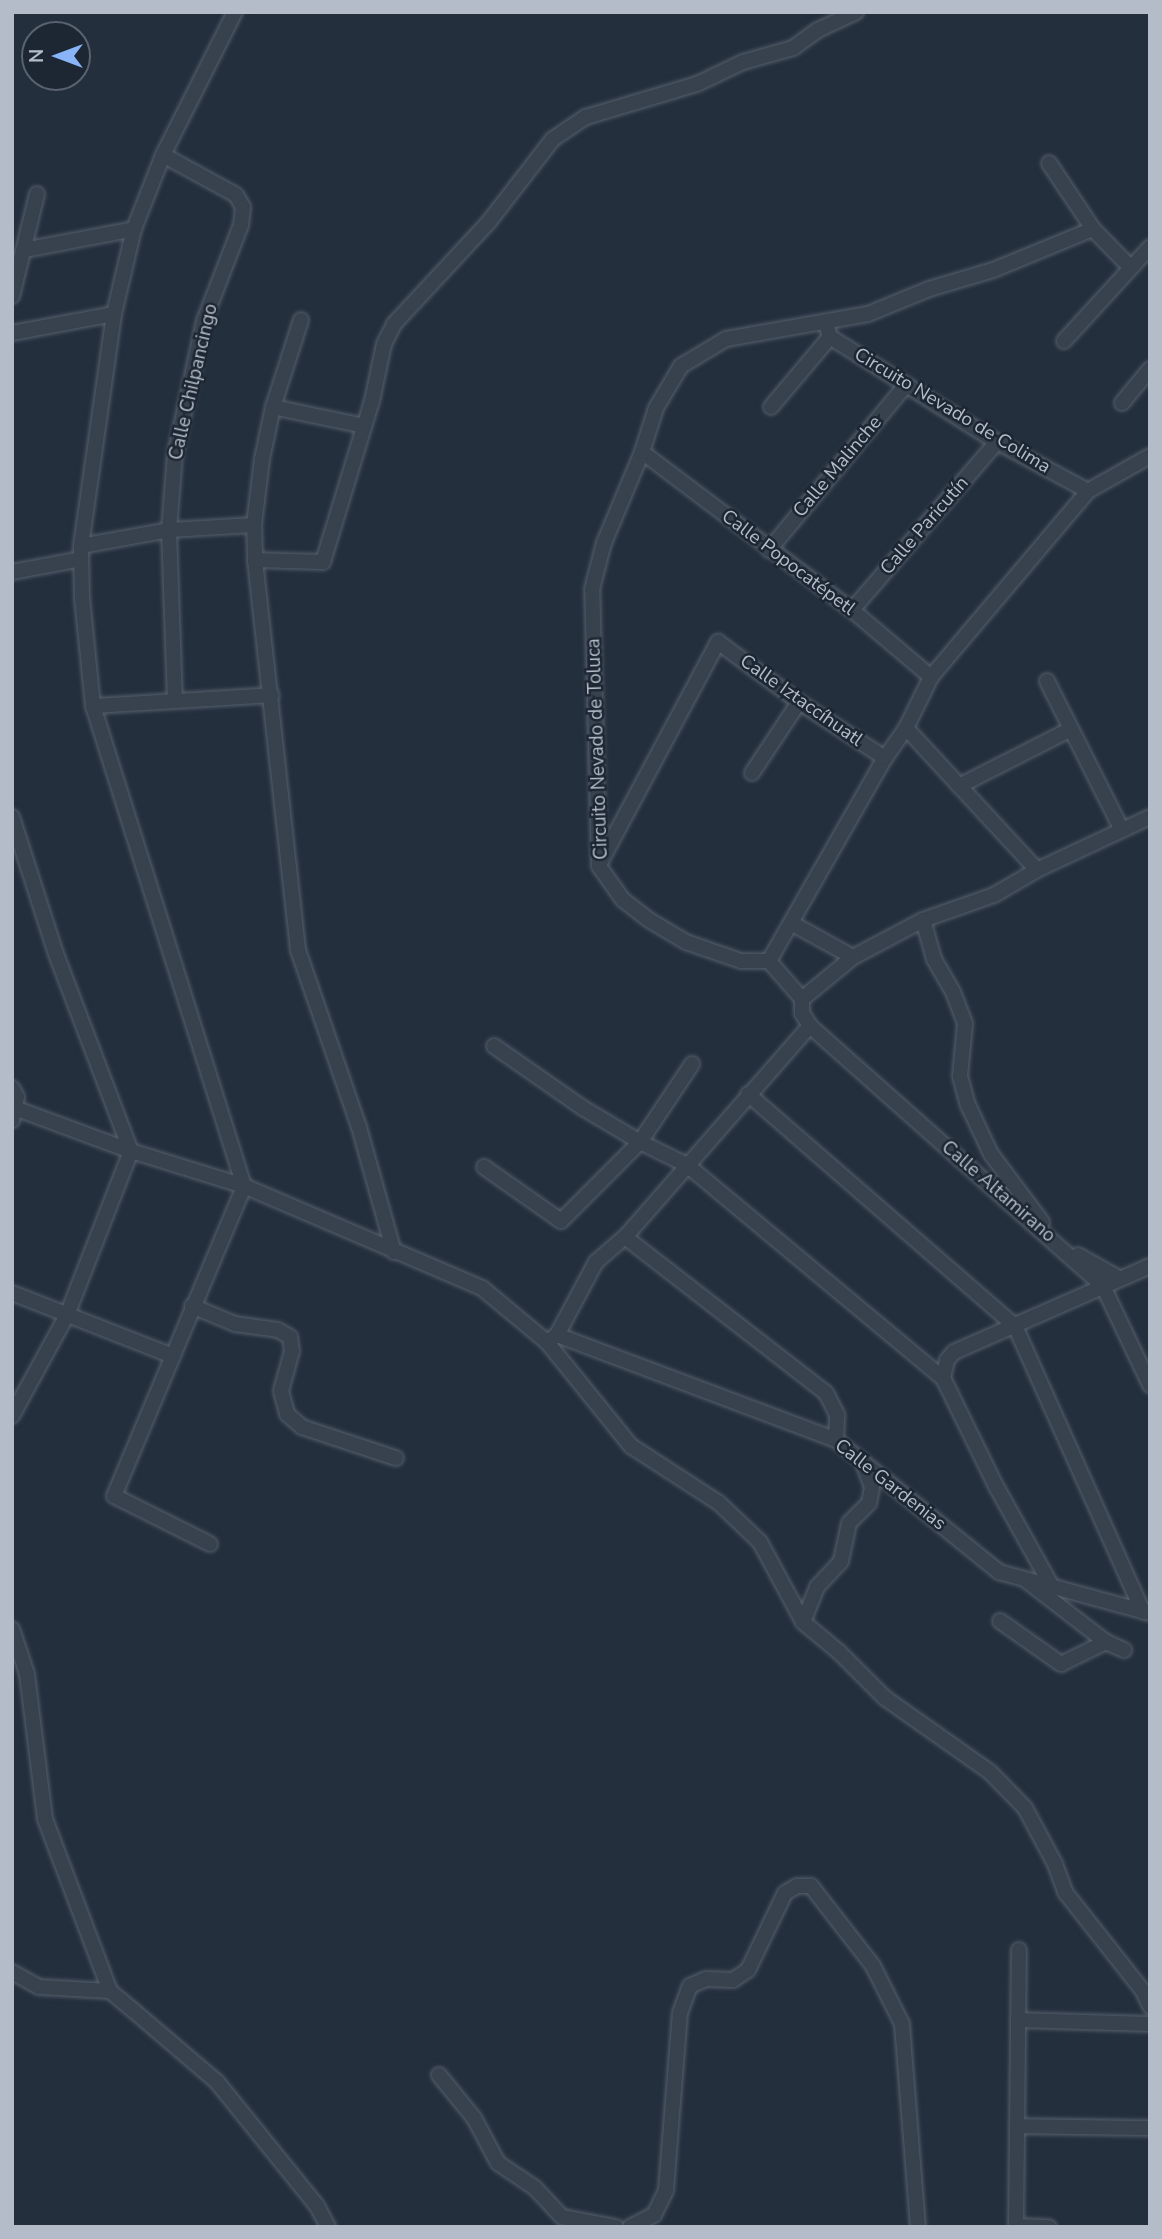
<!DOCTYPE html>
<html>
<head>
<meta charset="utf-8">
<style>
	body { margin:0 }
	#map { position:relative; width:1162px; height:2239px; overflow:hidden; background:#242f3e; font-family:"Nunito Sans",sans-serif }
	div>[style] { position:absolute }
	.roads { filter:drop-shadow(0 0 2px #565f6c) drop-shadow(0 0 2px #565f6c) }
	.street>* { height:14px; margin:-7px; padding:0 7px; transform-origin:7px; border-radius:7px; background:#38414e }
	span { translate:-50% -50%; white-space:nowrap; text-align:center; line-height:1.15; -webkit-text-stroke:5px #1d2633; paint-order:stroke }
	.street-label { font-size:19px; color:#b4bcc9 }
	.frame { position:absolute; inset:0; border:14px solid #b4bcc9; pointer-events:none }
	.north { position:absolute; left:21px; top:21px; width:70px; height:70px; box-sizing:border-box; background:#1d2633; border:2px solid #59626f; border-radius:50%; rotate:270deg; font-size:19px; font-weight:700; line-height:28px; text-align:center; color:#b4bcc9 }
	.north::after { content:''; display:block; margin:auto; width:24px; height:32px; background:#8ab4f8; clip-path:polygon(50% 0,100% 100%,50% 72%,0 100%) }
</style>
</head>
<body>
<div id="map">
	<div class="roads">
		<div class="street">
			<div style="left:163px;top:155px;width:83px;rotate:28.7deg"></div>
			<div style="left:236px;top:195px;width:14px;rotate:60deg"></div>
			<div style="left:243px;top:207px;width:18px;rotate:96deg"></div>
			<div style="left:241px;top:225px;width:103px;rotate:111.1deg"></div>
			<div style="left:204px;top:321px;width:136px;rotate:102.3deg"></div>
			<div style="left:175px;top:454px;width:76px;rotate:94.5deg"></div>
			<div style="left:169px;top:530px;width:170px;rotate:88deg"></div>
			<div style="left:1049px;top:163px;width:79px;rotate:56.3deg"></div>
			<div style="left:1093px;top:229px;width:53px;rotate:45.8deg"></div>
			<div style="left:24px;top:250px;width:112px;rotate:-10.8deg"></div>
			<div style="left:12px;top:296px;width:105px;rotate:-76.2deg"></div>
			<div style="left:301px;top:320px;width:91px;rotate:107.8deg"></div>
			<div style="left:273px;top:407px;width:53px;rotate:101.9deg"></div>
			<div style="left:262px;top:459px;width:66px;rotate:96.9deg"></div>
			<div style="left:254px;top:525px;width:35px;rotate:88deg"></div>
			<div style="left:255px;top:560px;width:392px;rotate:83.7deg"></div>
			<div style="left:298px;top:950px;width:187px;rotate:71deg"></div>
			<div style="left:359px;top:1127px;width:130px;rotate:74.4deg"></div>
			<div style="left:826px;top:323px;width:15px;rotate:74deg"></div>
			<div style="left:830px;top:337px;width:197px;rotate:32.2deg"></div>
			<div style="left:997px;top:442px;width:103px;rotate:28.3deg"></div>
			<div style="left:12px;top:333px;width:104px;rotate:-10.6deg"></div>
			<div style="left:1064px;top:341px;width:127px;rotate:-47.5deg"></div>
			<div style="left:1122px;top:403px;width:44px;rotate:-50.5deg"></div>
			<div style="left:273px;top:407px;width:93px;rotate:11.8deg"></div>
			<div style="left:771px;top:407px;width:92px;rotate:-49.9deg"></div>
			<div style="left:642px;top:452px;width:263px;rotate:37deg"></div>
			<div style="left:852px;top:610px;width:104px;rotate:40.3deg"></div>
			<div style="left:81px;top:546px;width:89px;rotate:-10.3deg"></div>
			<div style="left:169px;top:530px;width:85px;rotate:-3.4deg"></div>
			<div style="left:769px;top:550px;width:214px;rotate:-50.3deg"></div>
			<div style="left:255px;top:560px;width:68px;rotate:1.7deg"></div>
			<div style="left:323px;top:562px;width:168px;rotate:-73.1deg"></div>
			<div style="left:372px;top:401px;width:58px;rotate:-78.1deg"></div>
			<div style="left:384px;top:344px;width:22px;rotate:-63deg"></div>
			<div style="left:394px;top:324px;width:138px;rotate:-47.1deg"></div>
			<div style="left:488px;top:223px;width:106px;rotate:-52.3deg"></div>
			<div style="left:553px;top:139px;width:40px;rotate:-34deg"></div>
			<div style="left:586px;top:117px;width:116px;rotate:-16.6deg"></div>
			<div style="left:697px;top:84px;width:51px;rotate:-25.6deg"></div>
			<div style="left:743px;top:62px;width:52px;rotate:-15.6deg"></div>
			<div style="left:793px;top:48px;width:31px;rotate:-36deg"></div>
			<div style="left:818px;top:30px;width:42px;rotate:-25.3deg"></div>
			<div style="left:12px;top:572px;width:70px;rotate:-10.7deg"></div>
			<div style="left:852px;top:610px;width:222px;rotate:-49.2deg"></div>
			<div style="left:1047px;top:681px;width:165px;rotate:63.3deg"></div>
			<div style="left:93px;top:706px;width:179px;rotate:-3.5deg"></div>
			<div style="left:906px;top:728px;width:193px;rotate:47.3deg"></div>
			<div style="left:752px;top:773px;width:85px;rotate:-56.5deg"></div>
			<div style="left:959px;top:786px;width:123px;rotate:-27deg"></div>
			<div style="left:12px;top:817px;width:144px;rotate:72.2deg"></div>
			<div style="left:56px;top:954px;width:211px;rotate:69.2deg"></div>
			<div style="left:131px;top:1151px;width:176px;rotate:111.3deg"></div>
			<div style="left:67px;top:1315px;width:115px;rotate:118.6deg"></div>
			<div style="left:1150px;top:817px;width:125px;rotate:154.9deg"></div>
			<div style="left:1037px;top:870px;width:50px;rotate:149.8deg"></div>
			<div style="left:994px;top:895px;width:75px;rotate:160.6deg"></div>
			<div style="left:923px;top:920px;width:79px;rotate:152.1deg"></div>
			<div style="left:853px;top:957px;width:66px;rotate:140.5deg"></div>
			<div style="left:802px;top:999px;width:14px;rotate:90deg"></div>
			<div style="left:802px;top:1013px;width:15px;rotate:58deg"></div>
			<div style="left:810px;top:1026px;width:392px;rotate:41.6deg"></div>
			<div style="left:1103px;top:1286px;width:110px;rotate:64.6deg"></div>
			<div style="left:600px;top:863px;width:251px;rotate:-61.9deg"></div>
			<div style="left:718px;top:642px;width:101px;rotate:36.5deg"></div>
			<div style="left:799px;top:702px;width:103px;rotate:33.1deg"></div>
			<div style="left:923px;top:920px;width:41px;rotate:74.2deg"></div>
			<div style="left:934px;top:959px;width:38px;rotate:60deg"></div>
			<div style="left:953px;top:992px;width:34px;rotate:69deg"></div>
			<div style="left:965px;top:1024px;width:52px;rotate:95.5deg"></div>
			<div style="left:960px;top:1076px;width:30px;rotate:75deg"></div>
			<div style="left:968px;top:1105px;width:54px;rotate:64.9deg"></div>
			<div style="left:991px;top:1154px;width:85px;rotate:53.1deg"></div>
			<div style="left:793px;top:924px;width:68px;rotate:28.8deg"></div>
			<div style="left:769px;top:961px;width:28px;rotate:180deg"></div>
			<div style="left:741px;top:961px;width:58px;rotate:-160.9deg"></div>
			<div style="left:686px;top:942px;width:43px;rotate:-149.3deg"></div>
			<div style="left:649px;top:920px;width:33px;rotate:-142deg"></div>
			<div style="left:623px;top:900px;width:42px;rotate:-125.2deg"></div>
			<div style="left:599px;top:866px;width:277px;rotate:-91.4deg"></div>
			<div style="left:592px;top:589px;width:48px;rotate:-75.4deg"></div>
			<div style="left:604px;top:543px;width:99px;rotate:-67.3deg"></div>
			<div style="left:642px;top:452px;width:46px;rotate:-72.3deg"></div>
			<div style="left:656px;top:408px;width:49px;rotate:-59.2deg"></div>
			<div style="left:681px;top:366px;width:52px;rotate:-31deg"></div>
			<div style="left:726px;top:339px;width:144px;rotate:-10deg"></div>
			<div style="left:868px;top:314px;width:66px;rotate:-22.3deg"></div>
			<div style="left:929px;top:289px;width:67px;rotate:-16.5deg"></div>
			<div style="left:993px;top:270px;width:108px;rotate:-22.3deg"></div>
			<div style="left:769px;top:961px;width:234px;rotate:-60.3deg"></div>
			<div style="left:885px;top:758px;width:37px;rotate:-55deg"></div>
			<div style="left:906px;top:728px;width:57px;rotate:-63.9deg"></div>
			<div style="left:931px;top:677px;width:243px;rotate:-49.8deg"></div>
			<div style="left:1088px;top:491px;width:71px;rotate:-29.4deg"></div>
			<div style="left:769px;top:961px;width:50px;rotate:49deg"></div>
			<div style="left:494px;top:1046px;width:108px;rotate:34.9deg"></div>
			<div style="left:583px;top:1108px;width:66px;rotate:30.8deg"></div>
			<div style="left:640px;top:1142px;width:52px;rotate:26.1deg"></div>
			<div style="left:687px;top:1165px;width:333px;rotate:39.8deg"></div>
			<div style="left:943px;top:1378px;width:123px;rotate:63.9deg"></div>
			<div style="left:997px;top:1488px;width:111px;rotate:60.9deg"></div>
			<div style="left:12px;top:1088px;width:10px;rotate:61deg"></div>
			<div style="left:17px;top:1097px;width:24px;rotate:102deg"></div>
			<div style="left:748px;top:1094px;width:354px;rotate:41deg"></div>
			<div style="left:1015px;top:1326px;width:313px;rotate:65.9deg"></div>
			<div style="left:12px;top:1107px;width:127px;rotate:20.3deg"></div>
			<div style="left:131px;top:1151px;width:118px;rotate:17.2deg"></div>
			<div style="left:244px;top:1186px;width:259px;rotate:23.2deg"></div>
			<div style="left:482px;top:1288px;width:85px;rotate:39.7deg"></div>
			<div style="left:547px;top:1342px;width:134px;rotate:51.1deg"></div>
			<div style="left:631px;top:1446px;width:105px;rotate:32.9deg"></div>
			<div style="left:719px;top:1503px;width:57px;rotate:43.6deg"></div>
			<div style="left:760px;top:1542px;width:91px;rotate:61.7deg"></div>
			<div style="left:803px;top:1622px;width:47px;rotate:39.8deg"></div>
			<div style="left:839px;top:1652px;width:65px;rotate:45deg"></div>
			<div style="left:885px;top:1698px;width:128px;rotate:35.2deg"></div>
			<div style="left:990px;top:1772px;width:50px;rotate:45.8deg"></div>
			<div style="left:1025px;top:1808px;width:64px;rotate:61.8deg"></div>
			<div style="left:1055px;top:1864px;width:30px;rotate:70deg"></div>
			<div style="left:1065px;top:1892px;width:126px;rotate:51.8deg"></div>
			<div style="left:1143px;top:1991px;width:17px;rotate:65deg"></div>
			<div style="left:484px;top:1167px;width:94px;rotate:35deg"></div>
			<div style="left:561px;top:1221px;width:112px;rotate:-45deg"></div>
			<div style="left:640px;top:1142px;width:94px;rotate:-56.3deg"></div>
			<div style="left:625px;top:1237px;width:254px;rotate:37.8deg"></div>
			<div style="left:826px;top:1393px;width:25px;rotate:63deg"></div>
			<div style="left:837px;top:1415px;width:25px;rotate:92deg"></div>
			<div style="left:1078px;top:1255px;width:47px;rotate:29.3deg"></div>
			<div style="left:12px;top:1293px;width:173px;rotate:21.4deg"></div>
			<div style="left:192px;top:1306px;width:47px;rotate:22.7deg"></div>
			<div style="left:235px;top:1324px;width:43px;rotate:7.9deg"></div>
			<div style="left:278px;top:1330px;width:14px;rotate:30deg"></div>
			<div style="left:290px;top:1337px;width:14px;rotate:82deg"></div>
			<div style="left:292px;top:1351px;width:41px;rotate:105.4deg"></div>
			<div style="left:281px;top:1391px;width:24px;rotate:75deg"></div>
			<div style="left:287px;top:1414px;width:20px;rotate:41deg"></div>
			<div style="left:302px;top:1427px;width:99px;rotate:18.3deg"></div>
			<div style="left:557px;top:1335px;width:83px;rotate:-61.9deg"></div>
			<div style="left:596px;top:1262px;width:38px;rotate:-41deg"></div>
			<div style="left:625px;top:1237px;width:281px;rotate:-48.8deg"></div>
			<div style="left:547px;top:1342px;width:12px;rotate:-35deg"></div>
			<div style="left:557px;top:1335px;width:298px;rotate:20.6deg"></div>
			<div style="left:836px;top:1440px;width:210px;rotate:39deg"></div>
			<div style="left:999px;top:1572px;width:156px;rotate:15.2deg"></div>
			<div style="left:943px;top:1378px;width:18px;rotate:-77deg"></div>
			<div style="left:947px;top:1360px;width:11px;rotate:-49deg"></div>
			<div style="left:954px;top:1352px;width:214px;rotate:-23.7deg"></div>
			<div style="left:210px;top:1544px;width:107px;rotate:-153.4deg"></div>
			<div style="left:114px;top:1496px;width:336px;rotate:-67.2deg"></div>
			<div style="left:244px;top:1186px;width:503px;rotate:-107.46deg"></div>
			<div style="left:93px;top:706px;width:109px;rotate:-95.8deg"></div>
			<div style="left:82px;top:598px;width:52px;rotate:-91.1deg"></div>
			<div style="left:81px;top:546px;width:234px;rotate:-81.9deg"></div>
			<div style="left:114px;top:314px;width:87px;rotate:-76.8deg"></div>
			<div style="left:134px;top:229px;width:79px;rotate:-68.6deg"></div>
			<div style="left:163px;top:155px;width:160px;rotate:-63.3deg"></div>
			<div style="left:1027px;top:1581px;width:100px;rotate:37.7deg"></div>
			<div style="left:1106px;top:1642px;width:20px;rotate:24deg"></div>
			<div style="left:1000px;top:1621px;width:75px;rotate:35.2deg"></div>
			<div style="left:1061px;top:1664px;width:50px;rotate:-26.1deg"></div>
			<div style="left:803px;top:1622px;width:38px;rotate:-68deg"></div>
			<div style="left:817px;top:1587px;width:35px;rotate:-47deg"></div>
			<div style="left:841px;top:1561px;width:39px;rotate:-78deg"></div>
			<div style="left:849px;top:1523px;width:28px;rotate:-45deg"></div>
			<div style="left:869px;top:1503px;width:16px;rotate:-79deg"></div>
			<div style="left:872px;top:1487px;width:28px;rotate:-111deg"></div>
			<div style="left:12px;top:1629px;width:47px;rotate:71.6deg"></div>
			<div style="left:27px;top:1674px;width:146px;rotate:82.9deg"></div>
			<div style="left:45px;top:1819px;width:184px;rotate:69.3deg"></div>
			<div style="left:12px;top:1972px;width:31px;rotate:29deg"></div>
			<div style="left:39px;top:1987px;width:71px;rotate:3.2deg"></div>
			<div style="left:110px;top:1991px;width:31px;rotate:40deg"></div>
			<div style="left:134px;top:2011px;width:109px;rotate:40.5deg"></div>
			<div style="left:217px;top:2082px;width:159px;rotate:51.1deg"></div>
			<div style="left:317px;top:2206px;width:24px;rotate:62deg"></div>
			<div style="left:1018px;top:2020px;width:132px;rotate:1.7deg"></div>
			<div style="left:439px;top:2075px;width:55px;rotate:50.9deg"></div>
			<div style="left:474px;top:2118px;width:51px;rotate:61.9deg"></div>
			<div style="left:498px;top:2163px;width:45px;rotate:34deg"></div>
			<div style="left:535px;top:2188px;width:40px;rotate:47deg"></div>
			<div style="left:562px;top:2217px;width:55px;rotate:10.5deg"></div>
			<div style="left:1017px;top:2126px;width:133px;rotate:0.9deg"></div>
			<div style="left:1016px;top:2226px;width:33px;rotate:2deg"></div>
			<div style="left:630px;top:2227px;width:27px;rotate:-27deg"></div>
			<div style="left:654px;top:2215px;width:28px;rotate:-64deg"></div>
			<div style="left:666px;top:2190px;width:178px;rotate:-85.5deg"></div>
			<div style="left:680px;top:2013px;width:29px;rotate:-70deg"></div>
			<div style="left:690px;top:1986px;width:17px;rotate:-24deg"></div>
			<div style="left:706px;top:1979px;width:27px;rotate:2deg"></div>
			<div style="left:733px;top:1980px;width:18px;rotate:-34deg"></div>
			<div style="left:748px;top:1970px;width:85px;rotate:-64.3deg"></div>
			<div style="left:785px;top:1893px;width:14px;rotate:-30deg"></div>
			<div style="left:797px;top:1886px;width:14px"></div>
			<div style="left:811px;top:1886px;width:101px;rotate:52.2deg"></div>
			<div style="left:873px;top:1966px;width:65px;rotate:63.4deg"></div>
			<div style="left:902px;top:2024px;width:204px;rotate:85.5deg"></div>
			<div style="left:1016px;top:2227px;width:277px;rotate:-89.4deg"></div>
		</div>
	</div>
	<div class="street-label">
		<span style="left:194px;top:382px;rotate:-77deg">Calle Chilpancingo</span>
		<span style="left:952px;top:411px;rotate:31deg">Circuito Nevado de Colima</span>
		<span style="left:838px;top:467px;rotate:-50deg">Calle Malinche</span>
		<span style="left:925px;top:526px;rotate:-49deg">Calle Paricutín</span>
		<span style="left:788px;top:563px;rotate:37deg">Calle Popocatépetl</span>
		<span style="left:801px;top:701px;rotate:35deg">Calle Iztaccíhuatl</span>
		<span style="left:598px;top:749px;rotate:-92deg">Circuito Nevado de Toluca</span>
		<span style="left:998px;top:1192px;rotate:41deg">Calle Altamirano</span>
		<span style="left:890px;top:1485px;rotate:38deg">Calle Gardenias</span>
	</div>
	<div class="frame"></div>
	<div class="north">N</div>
</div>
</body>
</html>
